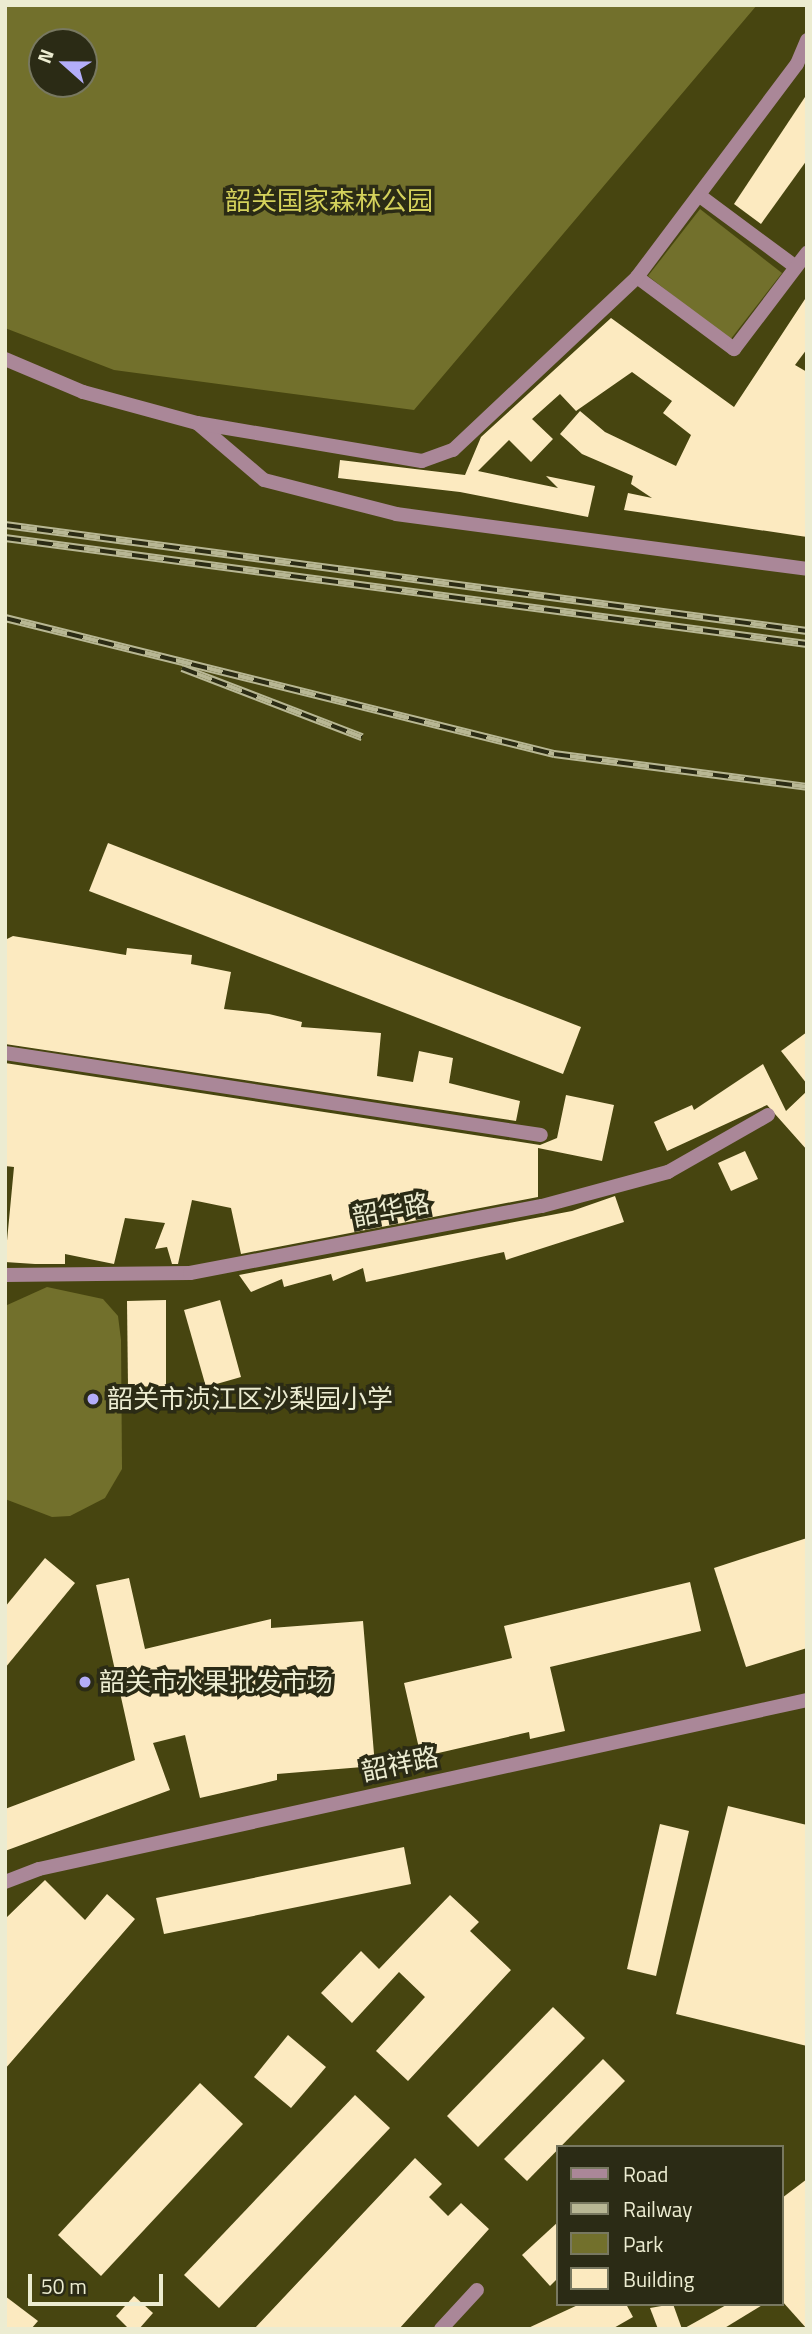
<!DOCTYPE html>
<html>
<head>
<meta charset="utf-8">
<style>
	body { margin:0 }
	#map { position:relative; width:812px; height:2334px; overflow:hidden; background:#474510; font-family:"Titillium Web","Noto Sans SC",sans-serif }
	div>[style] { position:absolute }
	.green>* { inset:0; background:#72702c }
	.building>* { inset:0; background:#fceac0 }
	.street>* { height:14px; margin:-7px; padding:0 7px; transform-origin:7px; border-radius:7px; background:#aa8798 }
	.rail>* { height:8px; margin-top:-4px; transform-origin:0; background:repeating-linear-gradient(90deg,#2b2b15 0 16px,#b8b794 0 32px); box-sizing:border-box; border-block:2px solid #b8b794 }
	.dots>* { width:19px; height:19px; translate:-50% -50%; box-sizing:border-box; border:4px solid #2b2b15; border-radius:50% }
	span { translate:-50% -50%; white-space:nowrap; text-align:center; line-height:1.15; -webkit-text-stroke:7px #2b2b15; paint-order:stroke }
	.park-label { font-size:26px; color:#d4d15b }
	.street-label { font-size:26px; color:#ececd1 }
	.poi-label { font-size:26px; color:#ececd1 }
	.left { translate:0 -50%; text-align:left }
	.frame { position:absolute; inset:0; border:7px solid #ececd1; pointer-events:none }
	.legend { position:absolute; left:556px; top:2145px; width:228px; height:161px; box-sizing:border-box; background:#2b2b15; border:2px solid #787860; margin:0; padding:9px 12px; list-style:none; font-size:21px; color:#ececd1 }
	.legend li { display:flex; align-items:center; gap:14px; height:35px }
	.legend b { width:35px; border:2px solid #787860 }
	.north { position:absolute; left:28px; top:28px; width:70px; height:70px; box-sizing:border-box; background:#2b2b15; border:2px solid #787860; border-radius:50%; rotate:291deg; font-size:19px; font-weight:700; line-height:28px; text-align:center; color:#ececd1 }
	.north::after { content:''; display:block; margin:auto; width:24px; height:32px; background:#b3adf9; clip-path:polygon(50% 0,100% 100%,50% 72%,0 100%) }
	.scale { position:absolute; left:28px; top:2274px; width:135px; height:32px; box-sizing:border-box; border:4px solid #ececd1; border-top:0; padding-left:9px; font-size:21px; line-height:24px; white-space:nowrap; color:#ececd1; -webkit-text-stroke:5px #2b2b15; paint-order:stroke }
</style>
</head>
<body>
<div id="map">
	<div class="green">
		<div style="clip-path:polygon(evenodd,7px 5px,757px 5px,414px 410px,114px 370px,5px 328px,7px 5px,42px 42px,84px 42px,84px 84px,42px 84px,42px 42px)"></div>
		<div style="clip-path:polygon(700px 209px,782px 273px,730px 340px,648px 276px)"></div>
		<div style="clip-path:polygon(47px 1287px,103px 1299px,118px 1316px,121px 1340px,122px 1469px,105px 1498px,70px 1516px,52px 1517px,5px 1499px,5px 1306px)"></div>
	</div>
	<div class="building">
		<div style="clip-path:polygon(807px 94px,807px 160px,761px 224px,734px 204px)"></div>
		<div style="clip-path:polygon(807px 296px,807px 349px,795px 365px,807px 372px,807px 537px,624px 510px,628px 493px,652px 498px,631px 484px,633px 476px,582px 454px,560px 434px,580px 411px,605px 432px,676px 466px,691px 435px,663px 413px,672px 401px,632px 372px,576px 411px,560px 394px,532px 419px,553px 439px,531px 462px,509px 440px,478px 471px,558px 488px,546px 476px,595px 486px,588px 517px,460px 492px,338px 478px,340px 460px,465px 475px,481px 437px,611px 318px,734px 407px)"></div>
		<div style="clip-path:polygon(108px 843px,581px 1027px,563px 1074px,89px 891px)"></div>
		<div style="clip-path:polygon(13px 936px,126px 955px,127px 948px,192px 955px,191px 964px,231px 972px,224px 1009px,269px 1014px,302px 1022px,301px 1027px,381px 1033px,377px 1076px,413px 1082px,419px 1051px,453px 1058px,449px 1083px,520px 1101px,516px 1121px,5px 1044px,5px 940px)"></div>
		<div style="clip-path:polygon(807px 1032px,807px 1084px,781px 1051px)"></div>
		<div style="clip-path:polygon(5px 1063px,540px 1145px,557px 1138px,566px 1095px,614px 1105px,602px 1161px,538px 1148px,538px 1197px,241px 1254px,231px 1208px,192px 1200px,178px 1264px,172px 1264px,167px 1247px,155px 1249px,165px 1223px,125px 1218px,114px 1264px,65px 1254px,65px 1264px,35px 1264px,5px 1262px,14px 1167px,5px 1166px)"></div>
		<div style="clip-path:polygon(763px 1064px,786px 1111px,807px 1091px,807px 1150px,767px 1105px,667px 1151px,654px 1122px,692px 1105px,694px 1110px)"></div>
		<div style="clip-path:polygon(745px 1151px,758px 1179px,731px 1191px,718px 1163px)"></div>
		<div style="clip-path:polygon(615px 1196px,624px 1222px,506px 1260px,504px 1252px,366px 1282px,363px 1268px,333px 1281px,331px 1274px,284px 1287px,282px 1279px,251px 1292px,239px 1275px,572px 1211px)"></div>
		<div style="clip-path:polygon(166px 1300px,166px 1386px,128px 1387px,127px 1301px)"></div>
		<div style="clip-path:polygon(220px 1300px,241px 1377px,206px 1387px,184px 1310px)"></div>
		<div style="clip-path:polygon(807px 1538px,807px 1648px,746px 1667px,714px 1568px)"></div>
		<div style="clip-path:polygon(45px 1558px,75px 1583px,5px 1668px,5px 1607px)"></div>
		<div style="clip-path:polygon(129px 1578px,145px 1649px,271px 1619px,271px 1628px,363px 1621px,375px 1766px,277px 1774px,277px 1780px,200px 1798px,185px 1735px,153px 1743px,170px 1790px,5px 1851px,5px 1809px,135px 1760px,96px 1585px)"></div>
		<div style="clip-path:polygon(690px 1582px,701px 1631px,550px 1667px,565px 1731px,530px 1739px,529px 1732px,421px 1757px,404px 1683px,512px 1658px,504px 1626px)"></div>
		<div style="clip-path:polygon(728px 1806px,807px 1825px,807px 2046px,676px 2014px)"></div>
		<div style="clip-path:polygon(660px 1824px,689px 1831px,656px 1976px,627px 1969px)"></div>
		<div style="clip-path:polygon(404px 1847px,411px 1884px,164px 1934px,156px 1898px)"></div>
		<div style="clip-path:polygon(45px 1880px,85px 1920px,107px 1894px,135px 1919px,5px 2069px,5px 1919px)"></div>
		<div style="clip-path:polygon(450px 1895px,479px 1922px,470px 1931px,511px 1970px,408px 2081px,376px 2051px,425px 1997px,399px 1972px,352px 2023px,321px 1993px,361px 1951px,379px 1969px)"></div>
		<div style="clip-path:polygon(553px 2007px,585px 2038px,478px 2147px,447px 2116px)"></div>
		<div style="clip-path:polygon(288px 2035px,326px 2067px,291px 2108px,254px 2077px)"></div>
		<div style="clip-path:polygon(603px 2059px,625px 2081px,527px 2181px,504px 2159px)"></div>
		<div style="clip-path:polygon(200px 2083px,243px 2124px,101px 2276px,58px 2235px)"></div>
		<div style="clip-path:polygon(355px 2095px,390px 2128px,219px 2308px,184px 2275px)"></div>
		<div style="clip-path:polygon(415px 2158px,442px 2184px,429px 2197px,448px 2216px,461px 2203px,489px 2229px,399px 2329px,254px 2329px)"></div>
		<div style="clip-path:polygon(807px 2179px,807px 2329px,782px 2301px,782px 2198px)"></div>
		<div style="clip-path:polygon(558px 2222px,558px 2278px,550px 2286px,522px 2255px)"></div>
		<div style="clip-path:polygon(5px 2296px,38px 2321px,31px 2329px,5px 2329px)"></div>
		<div style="clip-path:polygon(134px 2296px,153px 2313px,139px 2329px,129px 2329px,116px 2316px)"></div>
		<div style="clip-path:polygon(580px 2304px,626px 2304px,633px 2317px,612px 2329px,526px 2329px)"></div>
		<div style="clip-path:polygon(673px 2304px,682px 2329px,658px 2329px,650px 2308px)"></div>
		<div style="clip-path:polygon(728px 2304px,764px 2304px,723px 2329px,683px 2329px)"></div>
	</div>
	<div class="street">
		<div style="left:700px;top:196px;width:119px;rotate:36.5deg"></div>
		<div style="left:637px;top:277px;width:121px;rotate:36.6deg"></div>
		<div style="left:734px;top:349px;width:121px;rotate:-52.8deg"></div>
		<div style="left:5px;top:359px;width:85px;rotate:22.9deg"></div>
		<div style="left:83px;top:392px;width:118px;rotate:15.2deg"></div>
		<div style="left:197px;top:423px;width:88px;rotate:40.4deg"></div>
		<div style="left:264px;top:480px;width:136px;rotate:14.4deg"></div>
		<div style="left:396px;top:514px;width:415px;rotate:7.6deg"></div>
		<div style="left:197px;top:423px;width:228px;rotate:9.6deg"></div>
		<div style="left:422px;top:461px;width:33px;rotate:-20deg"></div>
		<div style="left:453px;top:450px;width:253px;rotate:-43.2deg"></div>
		<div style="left:637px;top:277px;width:266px;rotate:-53.1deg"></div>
		<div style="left:797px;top:64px;width:26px;rotate:-67deg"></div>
		<div style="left:5px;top:1053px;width:542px;rotate:8.7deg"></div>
		<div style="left:5px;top:1275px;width:185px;rotate:-0.6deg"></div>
		<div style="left:190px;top:1273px;width:358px;rotate:-10.8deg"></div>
		<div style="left:542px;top:1206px;width:131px;rotate:-15.1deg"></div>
		<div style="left:668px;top:1172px;width:115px;rotate:-29.7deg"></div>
		<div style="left:5px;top:1882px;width:36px;rotate:-21deg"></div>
		<div style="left:39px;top:1869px;width:786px;rotate:-12.41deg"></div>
		<div style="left:441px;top:2329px;width:53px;rotate:-47.3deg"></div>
	</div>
	<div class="rail">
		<div style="left:5px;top:525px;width:809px;rotate:7.53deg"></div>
		<div style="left:5px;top:538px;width:809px;rotate:7.53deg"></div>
		<div style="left:5px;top:618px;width:566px;rotate:13.91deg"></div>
		<div style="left:554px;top:754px;width:255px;rotate:7.4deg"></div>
		<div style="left:182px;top:668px;width:193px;rotate:21deg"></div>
	</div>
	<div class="dots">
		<div style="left:93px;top:1399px;background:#b3adf9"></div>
		<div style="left:85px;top:1682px;background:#b3adf9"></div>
	</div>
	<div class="park-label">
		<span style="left:329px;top:201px">韶关国家森林公园</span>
	</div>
	<div class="street-label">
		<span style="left:391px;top:1210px;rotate:-11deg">韶华路</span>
		<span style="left:400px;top:1764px;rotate:-12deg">韶祥路</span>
	</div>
	<div class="poi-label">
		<span class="left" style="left:107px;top:1399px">韶关市浈江区沙梨园小学</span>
		<span class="left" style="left:99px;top:1682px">韶关市水果批发市场</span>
	</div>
	<div class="frame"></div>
	<ul class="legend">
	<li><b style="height:9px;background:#aa8798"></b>Road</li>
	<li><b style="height:9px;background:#b8b794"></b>Railway</li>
	<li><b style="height:19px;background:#72702c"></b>Park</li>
	<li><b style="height:19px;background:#fceac0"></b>Building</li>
	</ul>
	<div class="north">N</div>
	<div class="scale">50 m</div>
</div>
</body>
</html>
